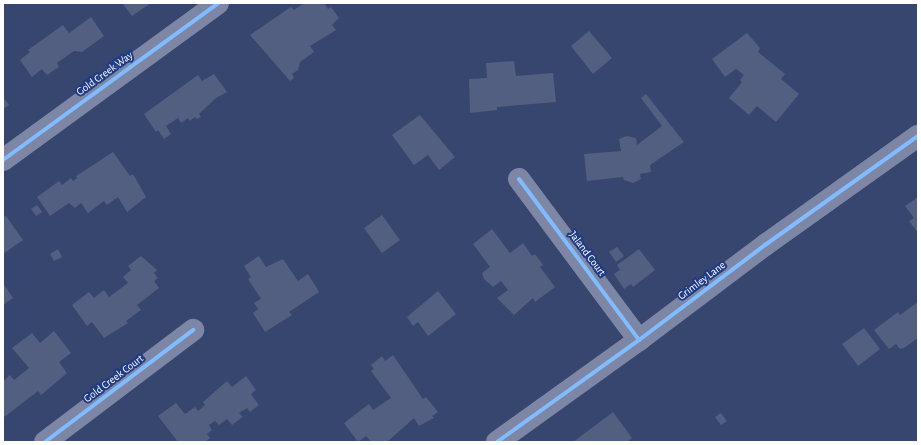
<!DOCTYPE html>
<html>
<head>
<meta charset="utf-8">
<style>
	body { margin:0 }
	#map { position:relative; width:921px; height:445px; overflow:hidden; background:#36466f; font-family:"Alegreya Sans",sans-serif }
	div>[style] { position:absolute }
	.building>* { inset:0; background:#525f80 }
	.minor>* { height:22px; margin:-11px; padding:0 11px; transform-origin:11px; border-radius:11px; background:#7d87a5 }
	.cycleway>* { height:4px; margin:-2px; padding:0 2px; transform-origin:2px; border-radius:2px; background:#80bcff }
	span { translate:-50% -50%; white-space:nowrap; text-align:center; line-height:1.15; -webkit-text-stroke:4px #1f3b86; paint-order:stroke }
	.street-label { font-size:11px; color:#fff }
	.frame { position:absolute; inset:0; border:4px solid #fff; pointer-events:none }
</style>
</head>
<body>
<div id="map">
	<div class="building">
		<div style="clip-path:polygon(122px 3px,151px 3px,132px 16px)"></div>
		<div style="clip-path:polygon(304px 3px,324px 3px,328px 9px,331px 7px,339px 18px,332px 25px,336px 30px,310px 46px,314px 52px,300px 62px,298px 70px,292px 74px,294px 78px,290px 81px,250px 35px,285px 11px,291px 7px,294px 10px)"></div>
		<div style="clip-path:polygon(91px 17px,104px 36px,82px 52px,74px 51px,57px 63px,59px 67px,47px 75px,42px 69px,32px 77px,20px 60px,30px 52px,28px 50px,63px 25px,69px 33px)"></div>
		<div style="clip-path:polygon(589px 31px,612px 58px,593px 74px,571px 46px)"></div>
		<div style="clip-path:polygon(747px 33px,760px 48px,758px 52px,785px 74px,781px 79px,799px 94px,776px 122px,757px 106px,749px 115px,729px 98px,742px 82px,740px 80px,744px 75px,736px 69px,725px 77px,712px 59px)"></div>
		<div style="clip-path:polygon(514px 61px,516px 76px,553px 73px,556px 102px,497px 107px,497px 110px,470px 113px,469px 79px,487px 78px,486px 63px)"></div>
		<div style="clip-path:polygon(214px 74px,227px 92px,216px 98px,199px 114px,201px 117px,197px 119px,195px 117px,190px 121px,188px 118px,181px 123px,178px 118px,166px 126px,171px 134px,164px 139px,158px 130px,156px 132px,144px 114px,198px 75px,202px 81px)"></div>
		<div style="clip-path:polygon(646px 94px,684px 142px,650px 165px,651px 172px,640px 174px,641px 179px,633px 183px,624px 180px,623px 177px,587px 181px,584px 154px,621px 151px,619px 139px,627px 136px,636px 138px,637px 145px,662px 126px,641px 98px)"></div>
		<div style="clip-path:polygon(3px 97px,9px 105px,3px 109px)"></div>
		<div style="clip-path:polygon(420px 115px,455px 157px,439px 170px,428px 155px,414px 165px,392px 135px)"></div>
		<div style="clip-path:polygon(113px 152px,130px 176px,133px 174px,146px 197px,127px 212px,118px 197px,107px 205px,104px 201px,88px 213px,81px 203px,75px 208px,69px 203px,50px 216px,37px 197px,59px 181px,62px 185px,71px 178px,73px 181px,77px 178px,76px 176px)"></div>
		<div style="clip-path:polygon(918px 197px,918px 233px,909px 221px,914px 218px,905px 206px)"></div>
		<div style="clip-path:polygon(37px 205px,42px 212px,36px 216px,31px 209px)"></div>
		<div style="clip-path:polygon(382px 215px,400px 240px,382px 253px,364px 228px)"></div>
		<div style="clip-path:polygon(6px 216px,23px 240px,3px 254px,3px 218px)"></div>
		<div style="clip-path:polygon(492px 229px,510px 253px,523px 243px,532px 256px,535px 254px,543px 265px,540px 267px,555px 287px,535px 302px,533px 298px,514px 315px,497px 298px,508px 290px,501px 281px,493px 287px,484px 279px,482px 273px,490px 267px,473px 244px)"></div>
		<div style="clip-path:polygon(617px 247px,624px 256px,616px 262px,609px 252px)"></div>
		<div style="clip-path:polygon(58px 249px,62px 257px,54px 261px,50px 254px)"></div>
		<div style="clip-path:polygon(639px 249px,655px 270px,633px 287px,631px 284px,624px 289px,614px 274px,620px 270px,617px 265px)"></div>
		<div style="clip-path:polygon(141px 256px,157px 270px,154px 273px,158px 278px,154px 281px,159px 288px,137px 305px,141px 310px,126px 321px,128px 323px,104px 338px,92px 322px,87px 326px,72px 305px,89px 292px,94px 298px,104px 290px,109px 297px,128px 283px,123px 277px,131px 270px,128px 266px)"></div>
		<div style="clip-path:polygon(259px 256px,266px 267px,283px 259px,298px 281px,308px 274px,319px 292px,289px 312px,292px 315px,265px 332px,253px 313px,258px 309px,254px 303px,261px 299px,248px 279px,251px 277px,244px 266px)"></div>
		<div style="clip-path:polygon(3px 283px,13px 298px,3px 305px)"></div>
		<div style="clip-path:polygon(438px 291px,456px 314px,428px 336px,418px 322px,413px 326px,407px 317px)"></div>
		<div style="clip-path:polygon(918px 302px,918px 338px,904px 348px,900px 349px,896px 344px,889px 349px,874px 330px,898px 312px,900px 315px)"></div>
		<div style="clip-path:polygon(864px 328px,880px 349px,858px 366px,842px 344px)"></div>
		<div style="clip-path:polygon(54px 331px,71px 353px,59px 362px,67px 373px,41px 395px,38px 391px,3px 418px,3px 381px,10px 375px,14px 380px,29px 368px,12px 348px,32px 333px,40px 343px)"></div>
		<div style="clip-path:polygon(393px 355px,423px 399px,426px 397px,438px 412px,432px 416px,434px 418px,419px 426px,414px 418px,387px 442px,371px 442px,366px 436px,358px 442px,344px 423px,369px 404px,373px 410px,391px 398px,371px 371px,374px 369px,371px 365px,382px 356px,385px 361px)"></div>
		<div style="clip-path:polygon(246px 376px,256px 390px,251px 394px,259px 405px,250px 412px,247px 408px,239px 413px,243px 417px,232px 425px,227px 419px,219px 425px,215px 421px,209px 425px,212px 430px,207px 434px,210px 438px,205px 442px,178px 442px,158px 416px,176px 403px,185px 414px,195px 407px,198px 411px,205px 405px,203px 402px,227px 381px,232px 387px)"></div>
		<div style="clip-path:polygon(613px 412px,632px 438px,627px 442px,573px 442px)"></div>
		<div style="clip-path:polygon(721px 413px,727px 421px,721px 425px,715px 417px)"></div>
	</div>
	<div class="minor">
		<div style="left:3px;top:160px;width:266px;rotate:-36.1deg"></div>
		<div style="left:519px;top:179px;width:201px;rotate:53.3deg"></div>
		<div style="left:45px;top:442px;width:186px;rotate:-37.1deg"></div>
		<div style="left:497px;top:442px;width:175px;rotate:-35.7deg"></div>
		<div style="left:639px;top:340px;width:158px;rotate:-37deg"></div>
		<div style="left:765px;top:245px;width:188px;rotate:-35.5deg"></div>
	</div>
	<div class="cycleway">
		<div style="left:3px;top:160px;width:266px;rotate:-36.1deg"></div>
		<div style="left:519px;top:179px;width:201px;rotate:53.3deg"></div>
		<div style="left:45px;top:442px;width:186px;rotate:-37.1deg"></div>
		<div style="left:497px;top:442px;width:175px;rotate:-35.7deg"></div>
		<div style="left:639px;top:340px;width:158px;rotate:-37deg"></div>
		<div style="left:765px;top:245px;width:188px;rotate:-35.5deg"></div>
	</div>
	<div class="street-label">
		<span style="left:105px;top:74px;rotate:-36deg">Gold Creek Way</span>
		<span style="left:587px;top:254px;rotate:53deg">Jaland Court</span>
		<span style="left:702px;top:281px;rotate:-37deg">Grimley Lane</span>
		<span style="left:114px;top:379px;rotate:-37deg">Gold Creek Court</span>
	</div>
	<div class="frame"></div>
</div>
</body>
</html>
